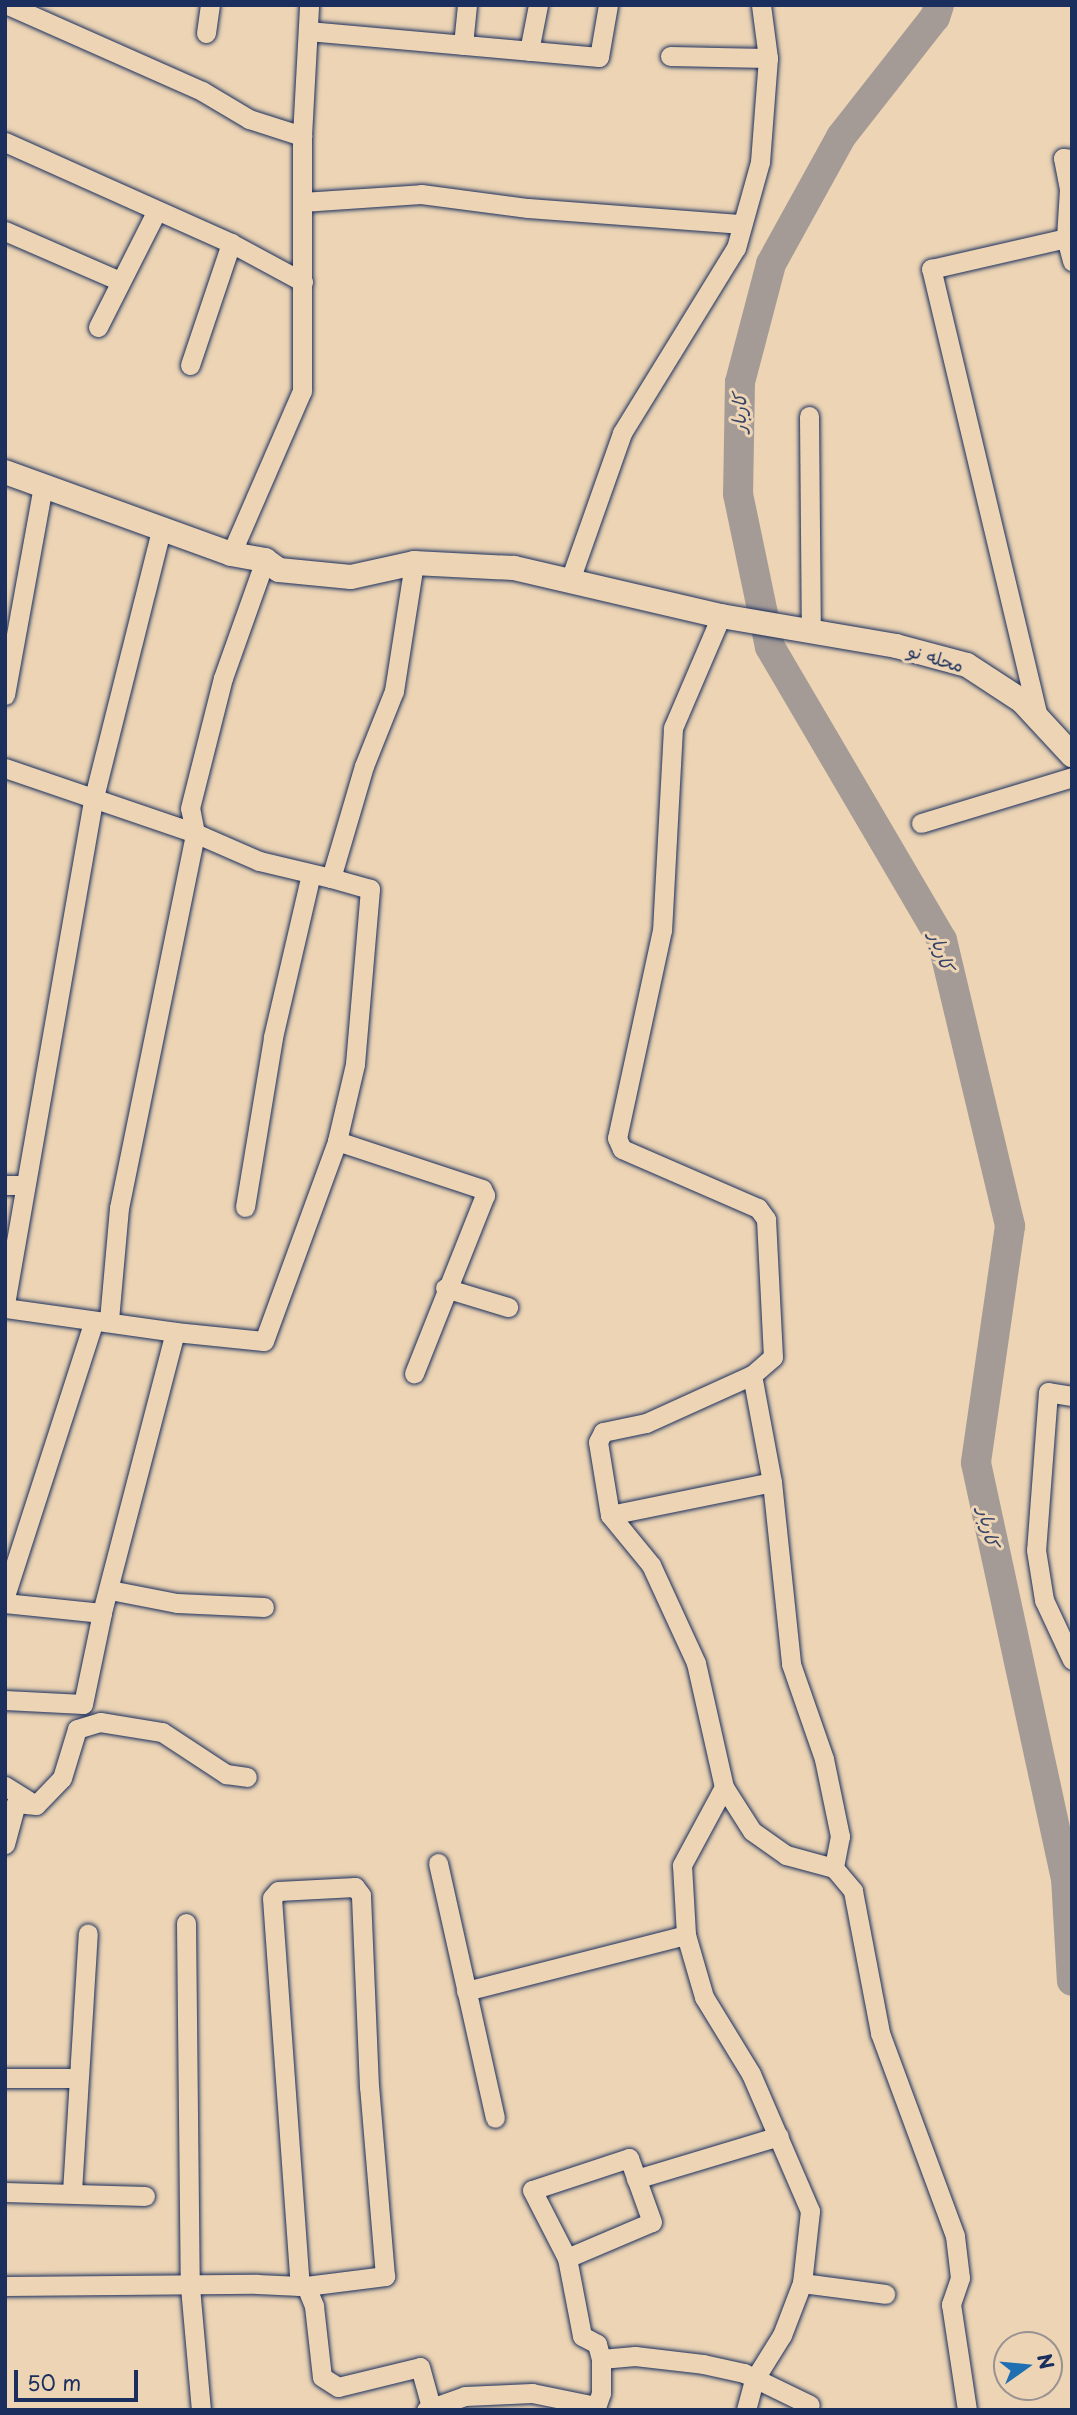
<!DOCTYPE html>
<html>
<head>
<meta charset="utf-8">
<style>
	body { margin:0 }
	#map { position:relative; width:1077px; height:2415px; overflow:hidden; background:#ecd4b4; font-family:"Playpen Sans","Playpen Sans Arabic",sans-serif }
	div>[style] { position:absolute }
	.river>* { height:30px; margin:-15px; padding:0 15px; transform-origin:15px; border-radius:15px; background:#a49b96 }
	.roads { filter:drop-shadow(0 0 2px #1b2f5e) drop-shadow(0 0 2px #1b2f5e) }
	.minor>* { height:19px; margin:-9.5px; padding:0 9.5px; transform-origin:9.5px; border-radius:9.5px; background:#ecd4b4 }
	.tertiary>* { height:24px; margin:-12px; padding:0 12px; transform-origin:12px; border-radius:12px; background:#ecd4b4 }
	span { translate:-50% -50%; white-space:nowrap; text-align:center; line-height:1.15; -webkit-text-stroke:6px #ecd4b4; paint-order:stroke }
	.street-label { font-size:18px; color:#1b2f5e }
	.water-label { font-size:19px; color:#364569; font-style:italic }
	.frame { position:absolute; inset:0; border:7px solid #1b2f5e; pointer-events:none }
	.north { position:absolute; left:993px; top:2331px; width:70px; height:70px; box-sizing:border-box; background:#ecd4b4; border:2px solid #989292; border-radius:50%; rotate:75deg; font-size:19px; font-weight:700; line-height:28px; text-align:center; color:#1b2f5e }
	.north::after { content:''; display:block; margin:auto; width:24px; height:32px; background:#1f6fb2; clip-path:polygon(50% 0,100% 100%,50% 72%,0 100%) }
	.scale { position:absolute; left:14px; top:2370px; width:124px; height:32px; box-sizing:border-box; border:4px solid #1b2f5e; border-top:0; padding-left:9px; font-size:21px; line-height:24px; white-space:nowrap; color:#1b2f5e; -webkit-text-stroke:5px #ecd4b4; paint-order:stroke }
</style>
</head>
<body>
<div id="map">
	<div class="river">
		<div style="left:939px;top:5px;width:13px;rotate:108deg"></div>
		<div style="left:935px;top:17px;width:152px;rotate:128.1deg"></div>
		<div style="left:841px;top:137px;width:145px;rotate:118.9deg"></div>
		<div style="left:771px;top:264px;width:122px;rotate:104.7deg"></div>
		<div style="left:740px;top:382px;width:112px;rotate:91deg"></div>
		<div style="left:738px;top:494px;width:156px;rotate:78.2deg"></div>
		<div style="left:770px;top:647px;width:340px;rotate:59.6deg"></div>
		<div style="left:942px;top:940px;width:294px;rotate:76.6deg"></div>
		<div style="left:1010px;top:1226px;width:239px;rotate:98.2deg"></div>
		<div style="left:976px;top:1463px;width:425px;rotate:77.8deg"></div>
		<div style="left:1066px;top:1878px;width:103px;rotate:86.7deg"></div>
	</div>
	<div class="roads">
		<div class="minor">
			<div style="left:8px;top:5px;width:212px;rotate:23.9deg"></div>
			<div style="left:202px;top:91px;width:55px;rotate:30.8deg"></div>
			<div style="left:249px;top:119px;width:56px;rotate:17.8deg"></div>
			<div style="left:308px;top:31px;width:292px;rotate:5.1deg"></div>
			<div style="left:599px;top:57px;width:53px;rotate:-80.2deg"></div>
			<div style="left:206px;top:33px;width:28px;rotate:-82deg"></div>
			<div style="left:463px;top:45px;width:40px;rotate:-84.3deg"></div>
			<div style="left:529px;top:51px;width:47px;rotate:-78.9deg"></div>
			<div style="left:670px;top:56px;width:98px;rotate:1.2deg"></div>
			<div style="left:5px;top:142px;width:248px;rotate:24.1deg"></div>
			<div style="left:231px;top:243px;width:82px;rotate:28.4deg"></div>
			<div style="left:1072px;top:159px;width:9px;rotate:-174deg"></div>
			<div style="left:1063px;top:158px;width:32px;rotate:79deg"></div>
			<div style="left:1069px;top:189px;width:49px;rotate:93.5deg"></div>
			<div style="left:1066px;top:238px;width:24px;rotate:75deg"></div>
			<div style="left:302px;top:202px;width:119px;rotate:-3.8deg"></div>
			<div style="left:421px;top:194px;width:108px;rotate:7.5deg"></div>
			<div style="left:528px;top:208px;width:215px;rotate:4.3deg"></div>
			<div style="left:5px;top:231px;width:125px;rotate:23.5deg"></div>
			<div style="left:98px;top:327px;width:129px;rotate:-63.2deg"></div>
			<div style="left:190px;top:365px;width:129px;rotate:-71.4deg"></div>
			<div style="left:809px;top:416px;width:213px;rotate:89.5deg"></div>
			<div style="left:231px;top:554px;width:178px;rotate:-66.5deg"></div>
			<div style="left:302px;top:391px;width:255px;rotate:-90deg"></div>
			<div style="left:302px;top:136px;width:131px;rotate:-86.9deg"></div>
			<div style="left:570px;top:580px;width:156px;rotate:-70.5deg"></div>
			<div style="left:622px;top:433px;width:217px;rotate:-58.4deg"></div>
			<div style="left:736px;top:248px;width:89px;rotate:-74.4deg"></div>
			<div style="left:760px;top:162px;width:104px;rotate:-85.6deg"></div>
			<div style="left:768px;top:58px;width:53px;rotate:-97.5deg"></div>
			<div style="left:721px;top:616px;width:122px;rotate:113.2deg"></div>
			<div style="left:673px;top:728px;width:202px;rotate:93.1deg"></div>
			<div style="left:662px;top:930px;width:213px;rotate:102.2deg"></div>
			<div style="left:617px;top:1138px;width:12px;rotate:66deg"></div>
			<div style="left:622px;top:1149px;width:148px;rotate:23.5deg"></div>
			<div style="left:758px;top:1208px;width:14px;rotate:54deg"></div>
			<div style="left:766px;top:1219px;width:138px;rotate:87.1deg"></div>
			<div style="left:773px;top:1357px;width:28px;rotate:139deg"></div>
			<div style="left:752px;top:1375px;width:109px;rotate:79.4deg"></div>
			<div style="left:772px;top:1482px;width:183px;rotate:84deg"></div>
			<div style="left:791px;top:1664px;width:101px;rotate:70.8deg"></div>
			<div style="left:824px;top:1759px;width:79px;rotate:78.3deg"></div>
			<div style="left:840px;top:1836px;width:33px;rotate:101deg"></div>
			<div style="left:834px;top:1868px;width:30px;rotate:50deg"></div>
			<div style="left:853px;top:1891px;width:145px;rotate:79.2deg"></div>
			<div style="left:880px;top:2033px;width:216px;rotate:69.7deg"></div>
			<div style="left:955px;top:2236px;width:42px;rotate:83.2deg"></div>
			<div style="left:960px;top:2278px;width:28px;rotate:109deg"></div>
			<div style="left:951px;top:2304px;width:107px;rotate:81.4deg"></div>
			<div style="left:5px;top:695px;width:212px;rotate:-79.7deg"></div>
			<div style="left:1038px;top:717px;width:461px;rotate:-103.4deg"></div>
			<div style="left:931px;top:269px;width:139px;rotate:-12.9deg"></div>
			<div style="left:5px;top:768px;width:201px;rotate:18.9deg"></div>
			<div style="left:195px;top:833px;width:70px;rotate:23.6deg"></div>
			<div style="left:259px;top:861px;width:74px;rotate:13.3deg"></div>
			<div style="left:921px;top:823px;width:158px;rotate:-16.9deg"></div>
			<div style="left:337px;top:1141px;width:153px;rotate:18.3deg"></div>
			<div style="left:482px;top:1189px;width:7px;rotate:63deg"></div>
			<div style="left:485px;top:1195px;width:192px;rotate:111.7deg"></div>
			<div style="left:5px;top:1185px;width:18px"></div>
			<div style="left:245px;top:1207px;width:172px;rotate:-80.6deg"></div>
			<div style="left:273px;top:1037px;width:167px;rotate:-76.9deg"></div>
			<div style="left:445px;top:1288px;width:66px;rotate:16.8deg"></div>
			<div style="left:5px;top:1304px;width:511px;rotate:-80.08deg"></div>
			<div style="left:93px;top:801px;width:279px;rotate:-75.9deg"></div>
			<div style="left:5px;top:1308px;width:172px;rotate:8deg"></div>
			<div style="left:175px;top:1332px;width:290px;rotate:104.6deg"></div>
			<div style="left:102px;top:1613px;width:98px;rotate:-174.1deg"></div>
			<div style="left:109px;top:1320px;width:112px;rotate:-84.9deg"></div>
			<div style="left:119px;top:1208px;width:383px;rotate:-78.5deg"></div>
			<div style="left:195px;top:833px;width:25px;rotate:-101deg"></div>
			<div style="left:190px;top:808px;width:134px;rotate:-75.8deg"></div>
			<div style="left:223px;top:678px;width:125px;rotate:-70.4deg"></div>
			<div style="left:175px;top:1332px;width:89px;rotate:5.8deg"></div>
			<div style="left:264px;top:1341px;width:213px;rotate:-69.9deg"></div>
			<div style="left:337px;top:1141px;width:79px;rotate:-76.8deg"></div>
			<div style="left:355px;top:1064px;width:176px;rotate:-85.1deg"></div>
			<div style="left:370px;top:889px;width:41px;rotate:-164.2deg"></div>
			<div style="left:331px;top:878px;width:117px;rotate:-73.6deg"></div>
			<div style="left:364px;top:766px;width:81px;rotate:-68.2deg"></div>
			<div style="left:394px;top:691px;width:130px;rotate:-81.1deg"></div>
			<div style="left:752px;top:1375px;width:116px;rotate:155.6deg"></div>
			<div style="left:646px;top:1423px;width:44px;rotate:168.2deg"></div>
			<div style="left:603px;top:1432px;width:11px;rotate:117deg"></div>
			<div style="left:598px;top:1442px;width:74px;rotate:80.7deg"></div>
			<div style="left:610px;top:1515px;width:65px;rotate:50.6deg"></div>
			<div style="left:651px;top:1565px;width:108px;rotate:65.3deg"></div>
			<div style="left:696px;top:1663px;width:127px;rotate:77.3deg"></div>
			<div style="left:724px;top:1787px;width:52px;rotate:57.5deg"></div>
			<div style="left:752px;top:1831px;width:42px;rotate:35.2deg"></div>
			<div style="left:786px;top:1855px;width:50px;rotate:15.2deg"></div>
			<div style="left:1072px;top:1396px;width:24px;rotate:-171deg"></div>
			<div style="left:1048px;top:1392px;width:158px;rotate:94.3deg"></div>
			<div style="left:1036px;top:1550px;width:51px;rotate:80.9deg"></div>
			<div style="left:1044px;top:1600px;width:66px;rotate:65deg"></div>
			<div style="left:610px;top:1515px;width:165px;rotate:-11.5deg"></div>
			<div style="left:110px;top:1590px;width:68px;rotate:11deg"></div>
			<div style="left:177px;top:1603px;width:87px;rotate:2.6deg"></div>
			<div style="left:5px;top:1596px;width:287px;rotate:-72.1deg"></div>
			<div style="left:5px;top:1700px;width:78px;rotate:2.9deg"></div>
			<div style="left:83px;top:1704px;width:93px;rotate:-78.2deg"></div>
			<div style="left:5px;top:1786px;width:34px;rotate:32deg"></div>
			<div style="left:724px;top:1787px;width:89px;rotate:118.3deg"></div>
			<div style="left:682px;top:1865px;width:70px;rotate:86.7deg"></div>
			<div style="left:686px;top:1935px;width:65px;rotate:73.8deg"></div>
			<div style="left:704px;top:1997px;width:90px;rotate:58.6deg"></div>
			<div style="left:751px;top:2074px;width:149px;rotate:66.7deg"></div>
			<div style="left:810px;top:2211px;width:72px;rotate:96.3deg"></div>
			<div style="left:802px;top:2283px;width:56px;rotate:111deg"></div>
			<div style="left:782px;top:2335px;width:53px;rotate:121.9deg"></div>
			<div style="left:754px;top:2380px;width:31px;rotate:105deg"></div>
			<div style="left:5px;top:1844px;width:42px;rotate:-75deg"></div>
			<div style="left:16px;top:1803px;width:20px;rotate:6deg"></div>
			<div style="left:36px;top:1805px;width:37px;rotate:-46deg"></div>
			<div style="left:62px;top:1778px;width:51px;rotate:-73deg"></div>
			<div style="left:77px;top:1729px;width:24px;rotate:-17deg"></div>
			<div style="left:100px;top:1722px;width:63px;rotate:9.2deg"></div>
			<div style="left:162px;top:1732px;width:77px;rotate:33.3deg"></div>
			<div style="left:226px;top:1774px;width:21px;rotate:8deg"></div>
			<div style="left:438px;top:1863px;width:261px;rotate:77.4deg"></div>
			<div style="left:186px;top:1923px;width:364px;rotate:89.4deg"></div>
			<div style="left:190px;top:2287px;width:123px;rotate:84.9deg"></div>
			<div style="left:466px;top:1991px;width:227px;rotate:-14.3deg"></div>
			<div style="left:5px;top:2078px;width:72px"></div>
			<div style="left:636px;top:2179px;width:149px;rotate:-16.7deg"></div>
			<div style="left:5px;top:2192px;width:140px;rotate:1.6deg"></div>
			<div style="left:72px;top:2192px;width:259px;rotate:-86.5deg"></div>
			<div style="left:567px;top:2258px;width:92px;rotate:-23deg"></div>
			<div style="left:652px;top:2222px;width:68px;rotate:-109.8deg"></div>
			<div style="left:629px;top:2158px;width:102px;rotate:161.7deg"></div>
			<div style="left:532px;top:2190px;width:76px;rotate:62.8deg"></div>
			<div style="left:567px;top:2258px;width:79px;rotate:79.1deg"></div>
			<div style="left:582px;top:2336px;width:17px;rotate:28deg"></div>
			<div style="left:597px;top:2344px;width:16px;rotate:75deg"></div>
			<div style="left:601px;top:2359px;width:34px;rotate:90deg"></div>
			<div style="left:601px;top:2393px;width:18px;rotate:109deg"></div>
			<div style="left:802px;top:2283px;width:84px;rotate:7.5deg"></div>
			<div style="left:5px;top:2286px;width:252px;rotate:-0.5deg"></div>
			<div style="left:257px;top:2284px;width:43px;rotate:2.7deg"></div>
			<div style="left:300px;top:2286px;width:6px"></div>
			<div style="left:306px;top:2286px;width:80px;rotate:-7.2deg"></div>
			<div style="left:385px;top:2276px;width:190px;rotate:-94.8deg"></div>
			<div style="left:369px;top:2087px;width:192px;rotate:-92.4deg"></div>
			<div style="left:361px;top:1895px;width:10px;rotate:-127deg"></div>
			<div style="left:355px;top:1887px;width:77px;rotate:177deg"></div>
			<div style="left:278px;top:1891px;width:9px;rotate:131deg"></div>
			<div style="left:272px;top:1898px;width:389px;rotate:85.9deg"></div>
			<div style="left:306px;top:2286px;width:22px;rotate:68deg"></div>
			<div style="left:314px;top:2306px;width:71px;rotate:83.6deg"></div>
			<div style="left:322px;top:2377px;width:19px;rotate:32deg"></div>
			<div style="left:338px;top:2387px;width:84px;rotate:-13.7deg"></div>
			<div style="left:420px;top:2367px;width:41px;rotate:74.6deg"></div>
			<div style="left:601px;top:2359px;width:34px;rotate:-5deg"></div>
			<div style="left:635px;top:2356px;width:68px;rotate:6.7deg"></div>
			<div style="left:703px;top:2364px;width:42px;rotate:12.4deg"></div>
			<div style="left:744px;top:2373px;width:73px;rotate:25.9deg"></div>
			<div style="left:426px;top:2410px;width:41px;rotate:-19.7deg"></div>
			<div style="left:465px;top:2396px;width:67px;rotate:-2.6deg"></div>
			<div style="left:532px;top:2393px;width:60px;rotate:11.5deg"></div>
			<div style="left:591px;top:2405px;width:6px;rotate:59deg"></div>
		</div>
		<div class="tertiary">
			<div style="left:5px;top:472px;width:240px;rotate:19.9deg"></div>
			<div style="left:231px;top:554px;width:35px;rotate:10deg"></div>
			<div style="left:265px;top:560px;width:17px;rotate:36deg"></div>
			<div style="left:279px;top:570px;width:72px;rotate:5.6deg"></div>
			<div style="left:351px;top:577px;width:65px;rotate:-12.5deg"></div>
			<div style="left:414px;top:563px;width:100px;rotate:2.9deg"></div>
			<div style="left:514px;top:568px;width:212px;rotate:13.1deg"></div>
			<div style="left:721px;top:616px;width:178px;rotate:9.7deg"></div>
			<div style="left:896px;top:646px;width:73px;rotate:15deg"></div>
			<div style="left:967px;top:665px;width:66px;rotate:33.2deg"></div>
			<div style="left:1022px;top:701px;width:74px;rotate:47.2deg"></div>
		</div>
	</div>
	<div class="street-label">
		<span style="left:936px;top:658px;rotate:17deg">محله نو</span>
	</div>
	<div class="water-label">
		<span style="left:739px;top:413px;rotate:-89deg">کاربار</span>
		<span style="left:942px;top:951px;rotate:71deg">کاربار</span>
		<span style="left:989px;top:1527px;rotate:78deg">کاربار</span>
	</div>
	<div class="frame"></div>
	<div class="north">N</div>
	<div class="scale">50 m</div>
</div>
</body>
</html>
